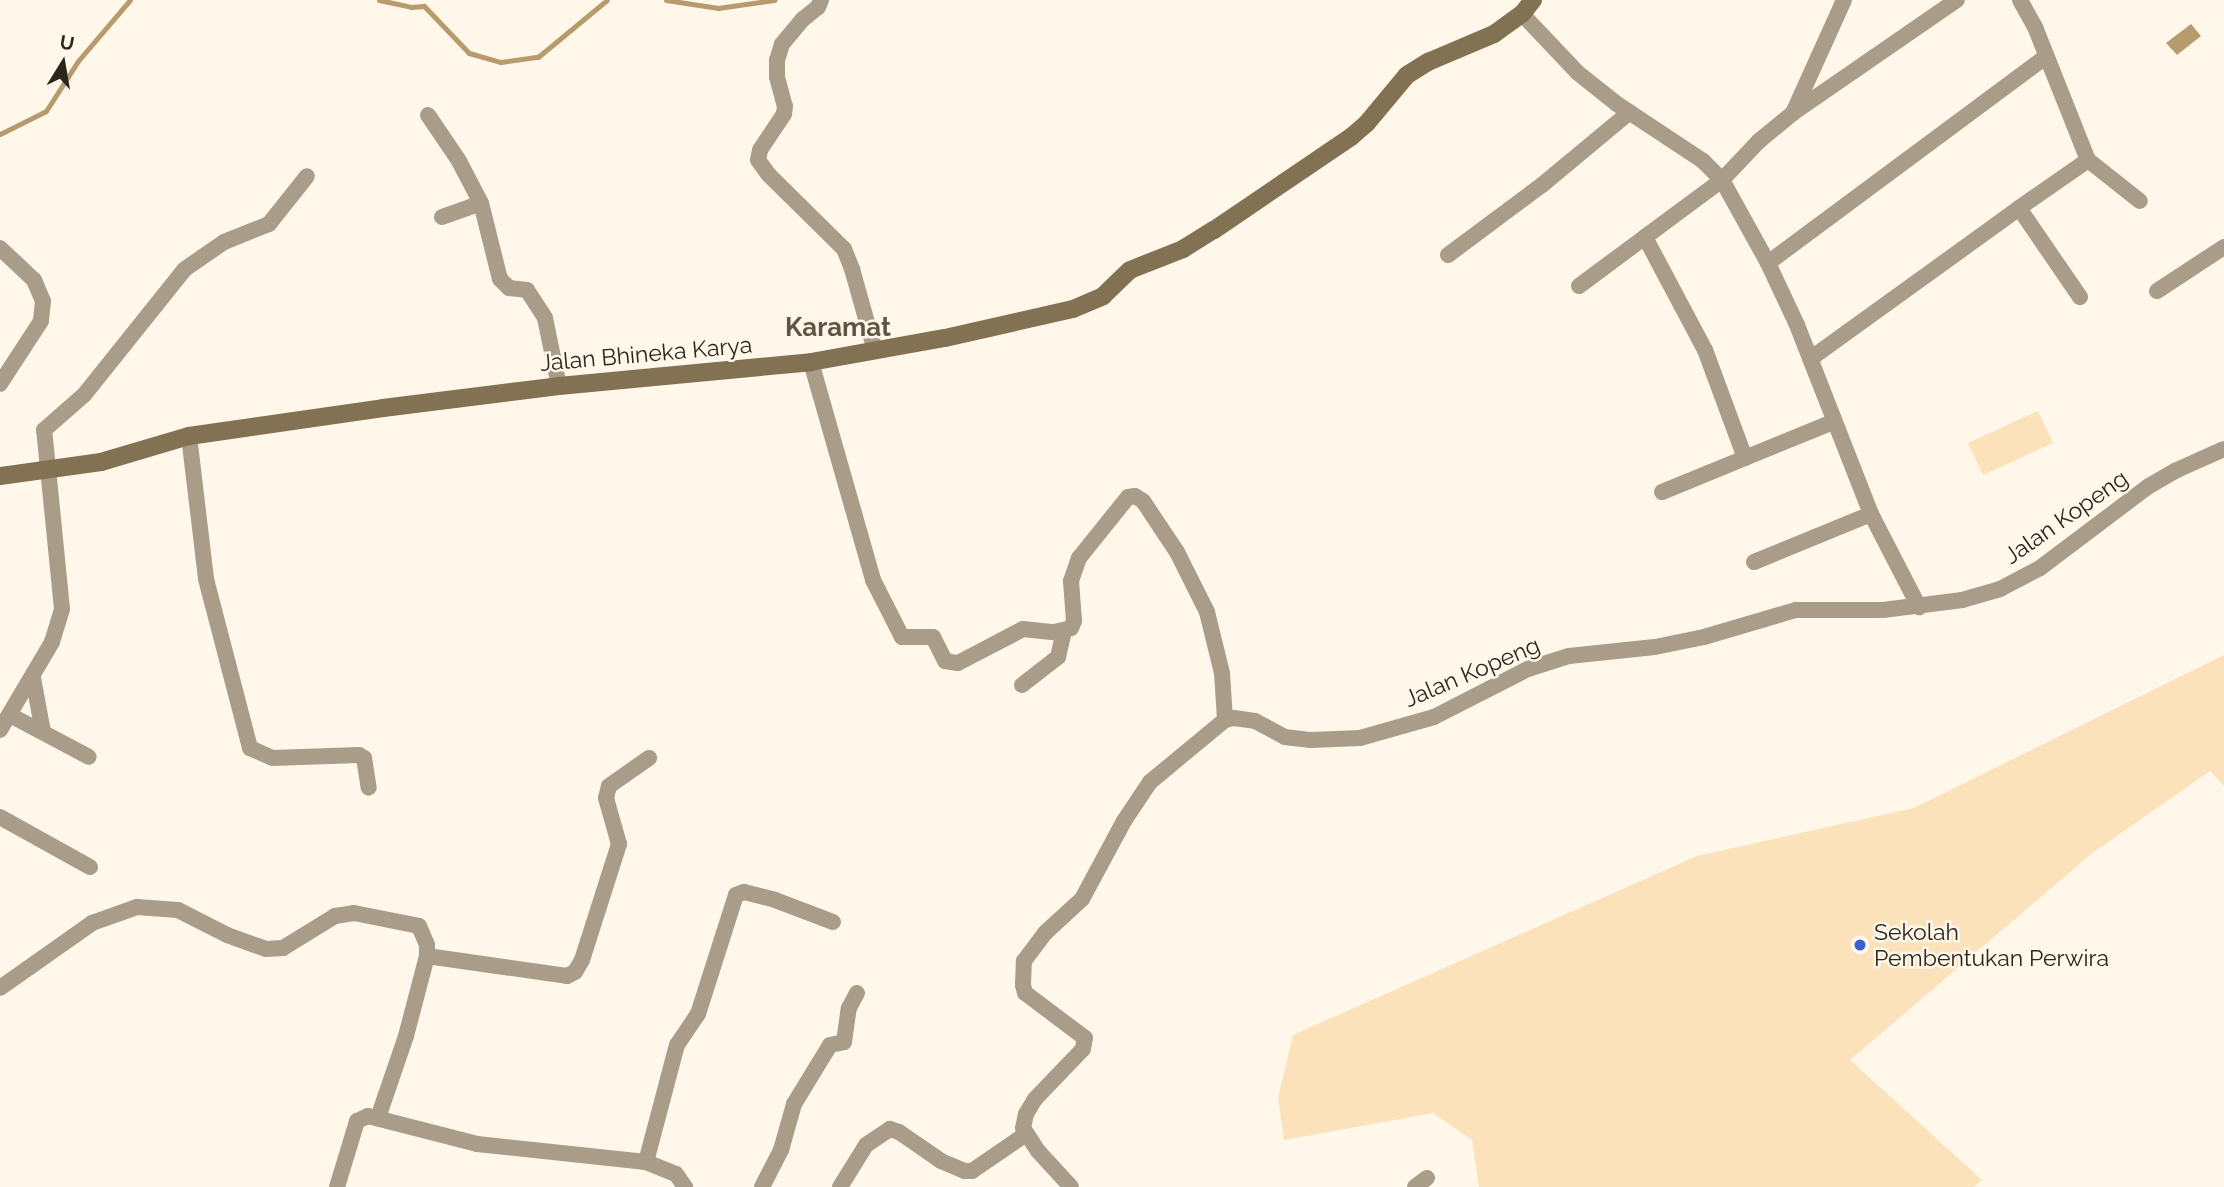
<!DOCTYPE html>
<html>
<head>
<meta charset="utf-8">
<style>
	body { margin:0 }
	#map { position:relative; width:2224px; height:1187px; overflow:hidden; background:#fff7ea; font-family:Raleway,sans-serif }
	div>[style] { position:absolute }
	.green>* { inset:0; background:#fbe2ba }
	.water>* { inset:0; background:#b89b6c }
	.stream>* { height:5px; margin:-2.5px; padding:0 2.5px; transform-origin:2.5px; border-radius:2.5px; background:#b89b6c }
	.street>* { height:16px; margin:-8px; padding:0 8px; transform-origin:8px; border-radius:8px; background:#a99c88 }
	.secondary>* { height:18px; margin:-9px; padding:0 9px; transform-origin:9px; border-radius:9px; background:#837153 }
	.dots>* { width:19px; height:19px; translate:-50% -50%; box-sizing:border-box; border:4px solid #fff7ea; border-radius:50% }
	span { translate:-50% -50%; white-space:nowrap; text-align:center; line-height:1.15; -webkit-text-stroke:5px #fff7ea; paint-order:stroke }
	.street-label { font-size:23px; color:#2a251d }
	.poi-label { font-size:23px; color:#2a251d }
	.left { translate:0 -50%; text-align:left }
	.quarter-label { font-size:26px; color:#605443; font-weight:700 }
	.north { position:absolute; left:28px; top:28px; width:70px; height:70px; -webkit-text-stroke:5px #fff7ea; paint-order:stroke; rotate:11deg; font-size:19px; font-weight:700; line-height:28px; text-align:center; color:#2a251d }
	.north::after { content:''; display:block; margin:auto; width:24px; height:32px; background:#2a251d; clip-path:polygon(50% 0,100% 100%,50% 72%,0 100%) }
</style>
</head>
<body>
<div id="map">
	<div class="green">
		<div style="clip-path:polygon(2038px 411px,2053px 443px,1983px 475px,1968px 443px)"></div>
		<div style="clip-path:polygon(2224px 655px,2224px 786px,2210px 771px,2091px 854px,1850px 1060px,1982px 1180px,1974px 1187px,1479px 1187px,1472px 1140px,1433px 1113px,1284px 1140px,1278px 1098px,1293px 1035px,1697px 856px,1914px 808px)"></div>
	</div>
	<div class="water">
		<div style="clip-path:polygon(2191px 24px,2201px 36px,2177px 55px,2166px 43px)"></div>
	</div>
	<div class="stream">
		<div style="left:379px;top:0;width:33px;rotate:12deg"></div>
		<div style="left:411px;top:7px;width:13px;rotate:-4deg"></div>
		<div style="left:424px;top:6px;width:65px;rotate:46.2deg"></div>
		<div style="left:469px;top:53px;width:33px;rotate:16deg"></div>
		<div style="left:501px;top:62px;width:37px;rotate:-8deg"></div>
		<div style="left:538px;top:57px;width:89px;rotate:-39.6deg"></div>
		<div style="left:666px;top:0;width:53px;rotate:8.7deg"></div>
		<div style="left:718px;top:8px;width:57px;rotate:-8.1deg"></div>
		<div style="left:0;top:134px;width:51px;rotate:-26.6deg"></div>
		<div style="left:46px;top:111px;width:59px;rotate:-57.4deg"></div>
		<div style="left:78px;top:61px;width:80px;rotate:-49.6deg"></div>
	</div>
	<div class="street">
		<div style="left:821px;top:0;width:8px;rotate:113deg"></div>
		<div style="left:818px;top:7px;width:19px;rotate:141deg"></div>
		<div style="left:803px;top:19px;width:33px;rotate:130deg"></div>
		<div style="left:782px;top:44px;width:17px;rotate:107deg"></div>
		<div style="left:777px;top:60px;width:17px;rotate:90deg"></div>
		<div style="left:777px;top:77px;width:30px;rotate:75deg"></div>
		<div style="left:785px;top:106px;width:8px;rotate:97deg"></div>
		<div style="left:784px;top:114px;width:43px;rotate:123.7deg"></div>
		<div style="left:760px;top:150px;width:10px;rotate:101deg"></div>
		<div style="left:758px;top:160px;width:17px;rotate:54deg"></div>
		<div style="left:768px;top:174px;width:107px;rotate:44.6deg"></div>
		<div style="left:844px;top:249px;width:22px;rotate:68deg"></div>
		<div style="left:852px;top:269px;width:85px;rotate:74.3deg"></div>
		<div style="left:2020px;top:0;width:31px;rotate:61deg"></div>
		<div style="left:2035px;top:27px;width:143px;rotate:68.3deg"></div>
		<div style="left:2088px;top:160px;width:66px;rotate:38.3deg"></div>
		<div style="left:1522px;top:14px;width:81px;rotate:46.5deg"></div>
		<div style="left:1578px;top:73px;width:50px;rotate:38.5deg"></div>
		<div style="left:1617px;top:104px;width:103px;rotate:33.5deg"></div>
		<div style="left:1703px;top:161px;width:27px;rotate:45deg"></div>
		<div style="left:1722px;top:180px;width:95px;rotate:61deg"></div>
		<div style="left:1768px;top:263px;width:68px;rotate:64.9deg"></div>
		<div style="left:1797px;top:325px;width:203px;rotate:68.6deg"></div>
		<div style="left:1871px;top:514px;width:105px;rotate:62.7deg"></div>
		<div style="left:1793px;top:113px;width:199px;rotate:-34.6deg"></div>
		<div style="left:428px;top:115px;width:55px;rotate:56deg"></div>
		<div style="left:459px;top:161px;width:47px;rotate:62.4deg"></div>
		<div style="left:2019px;top:208px;width:84px;rotate:-34.8deg"></div>
		<div style="left:442px;top:217px;width:41px;rotate:-19.7deg"></div>
		<div style="left:481px;top:203px;width:78px;rotate:76deg"></div>
		<div style="left:500px;top:279px;width:13px;rotate:45deg"></div>
		<div style="left:509px;top:288px;width:18px;rotate:6deg"></div>
		<div style="left:527px;top:290px;width:33px;rotate:57deg"></div>
		<div style="left:545px;top:318px;width:69px;rotate:78.4deg"></div>
		<div style="left:0;top:248px;width:47px;rotate:43.3deg"></div>
		<div style="left:34px;top:280px;width:23px;rotate:67deg"></div>
		<div style="left:43px;top:301px;width:20px;rotate:96deg"></div>
		<div style="left:41px;top:321px;width:75px;rotate:123.1deg"></div>
		<div style="left:1448px;top:255px;width:117px;rotate:-36.7deg"></div>
		<div style="left:1542px;top:185px;width:114px;rotate:-39.7deg"></div>
		<div style="left:1768px;top:263px;width:347px;rotate:-36.6deg"></div>
		<div style="left:1579px;top:286px;width:82px;rotate:-36.6deg"></div>
		<div style="left:2157px;top:291px;width:80px;rotate:-33.3deg"></div>
		<div style="left:1810px;top:359px;width:258px;rotate:-35.8deg"></div>
		<div style="left:2019px;top:208px;width:108px;rotate:55.6deg"></div>
		<div style="left:811px;top:362px;width:227px;rotate:74.1deg"></div>
		<div style="left:873px;top:580px;width:64px;rotate:63deg"></div>
		<div style="left:902px;top:637px;width:31px"></div>
		<div style="left:933px;top:637px;width:27px;rotate:63deg"></div>
		<div style="left:945px;top:661px;width:13px;rotate:9deg"></div>
		<div style="left:958px;top:663px;width:73px;rotate:-27.6deg"></div>
		<div style="left:1023px;top:629px;width:31px;rotate:6deg"></div>
		<div style="left:1054px;top:632px;width:17px;rotate:-13deg"></div>
		<div style="left:1071px;top:628px;width:8px;rotate:-67deg"></div>
		<div style="left:1074px;top:621px;width:40px;rotate:-94.3deg"></div>
		<div style="left:1071px;top:581px;width:24px;rotate:-71deg"></div>
		<div style="left:1079px;top:558px;width:78px;rotate:-51.2deg"></div>
		<div style="left:1128px;top:497px;width:7px;rotate:-8deg"></div>
		<div style="left:1135px;top:496px;width:9px;rotate:32deg"></div>
		<div style="left:1143px;top:501px;width:61px;rotate:56.3deg"></div>
		<div style="left:1177px;top:552px;width:67px;rotate:63.4deg"></div>
		<div style="left:1207px;top:612px;width:63px;rotate:76.2deg"></div>
		<div style="left:1222px;top:673px;width:47px;rotate:86.3deg"></div>
		<div style="left:1833px;top:422px;width:95px;rotate:157.8deg"></div>
		<div style="left:1745px;top:458px;width:115px;rotate:-110.3deg"></div>
		<div style="left:1705px;top:350px;width:128px;rotate:-118deg"></div>
		<div style="left:1645px;top:237px;width:96px;rotate:-36.5deg"></div>
		<div style="left:1722px;top:180px;width:54px;rotate:-46.5deg"></div>
		<div style="left:1759px;top:141px;width:44px;rotate:-39.5deg"></div>
		<div style="left:1793px;top:113px;width:124px;rotate:-65.7deg"></div>
		<div style="left:189px;top:436px;width:144px;rotate:83.2deg"></div>
		<div style="left:206px;top:579px;width:175px;rotate:75.4deg"></div>
		<div style="left:250px;top:748px;width:24px;rotate:24deg"></div>
		<div style="left:272px;top:758px;width:87px;rotate:-2deg"></div>
		<div style="left:359px;top:755px;width:6px;rotate:31deg"></div>
		<div style="left:364px;top:758px;width:30px;rotate:81deg"></div>
		<div style="left:1662px;top:492px;width:90px;rotate:-22.3deg"></div>
		<div style="left:1754px;top:562px;width:126px;rotate:-22.3deg"></div>
		<div style="left:33px;top:678px;width:55px;rotate:79.5deg"></div>
		<div style="left:1022px;top:685px;width:46px;rotate:-37.9deg"></div>
		<div style="left:1058px;top:657px;width:27px;rotate:-77deg"></div>
		<div style="left:10px;top:715px;width:89px;rotate:28deg"></div>
		<div style="left:0;top:730px;width:102px;rotate:-59.4deg"></div>
		<div style="left:52px;top:642px;width:34px;rotate:-73deg"></div>
		<div style="left:62px;top:609px;width:180px;rotate:-95.7deg"></div>
		<div style="left:44px;top:430px;width:53px;rotate:-41.2deg"></div>
		<div style="left:84px;top:395px;width:161px;rotate:-51.3deg"></div>
		<div style="left:185px;top:269px;width:47px;rotate:-34.7deg"></div>
		<div style="left:224px;top:242px;width:48px;rotate:-21.8deg"></div>
		<div style="left:269px;top:224px;width:61px;rotate:-51.6deg"></div>
		<div style="left:0;top:817px;width:103px;rotate:29.1deg"></div>
		<div style="left:427px;top:956px;width:141px;rotate:8.1deg"></div>
		<div style="left:567px;top:976px;width:9px;rotate:-27deg"></div>
		<div style="left:575px;top:972px;width:14px;rotate:-60deg"></div>
		<div style="left:582px;top:960px;width:122px;rotate:-72.3deg"></div>
		<div style="left:619px;top:844px;width:48px;rotate:-105.8deg"></div>
		<div style="left:606px;top:798px;width:12px;rotate:-76deg"></div>
		<div style="left:609px;top:786px;width:49px;rotate:-35deg"></div>
		<div style="left:0;top:988px;width:113px;rotate:-35.2deg"></div>
		<div style="left:92px;top:923px;width:48px;rotate:-19.6deg"></div>
		<div style="left:137px;top:907px;width:41px;rotate:4.2deg"></div>
		<div style="left:178px;top:910px;width:55px;rotate:27deg"></div>
		<div style="left:227px;top:935px;width:41px;rotate:19.7deg"></div>
		<div style="left:266px;top:949px;width:17px;rotate:-3deg"></div>
		<div style="left:283px;top:948px;width:61px;rotate:-31.6deg"></div>
		<div style="left:335px;top:916px;width:19px;rotate:-9deg"></div>
		<div style="left:354px;top:913px;width:66px;rotate:11.3deg"></div>
		<div style="left:419px;top:926px;width:21px;rotate:67deg"></div>
		<div style="left:427px;top:945px;width:11px;rotate:90deg"></div>
		<div style="left:427px;top:956px;width:83px;rotate:104.7deg"></div>
		<div style="left:406px;top:1036px;width:87px;rotate:108.9deg"></div>
		<div style="left:646px;top:1162px;width:121px;rotate:-75.2deg"></div>
		<div style="left:677px;top:1045px;width:37px;rotate:-56deg"></div>
		<div style="left:698px;top:1014px;width:125px;rotate:-72.3deg"></div>
		<div style="left:736px;top:895px;width:9px;rotate:-21deg"></div>
		<div style="left:744px;top:892px;width:32px;rotate:14deg"></div>
		<div style="left:775px;top:900px;width:62px;rotate:20.8deg"></div>
		<div style="left:337px;top:1187px;width:69px;rotate:-73.1deg"></div>
		<div style="left:357px;top:1121px;width:12px;rotate:-24deg"></div>
		<div style="left:368px;top:1116px;width:113px;rotate:14.4deg"></div>
		<div style="left:477px;top:1144px;width:170px;rotate:6.1deg"></div>
		<div style="left:646px;top:1162px;width:32px;rotate:22deg"></div>
		<div style="left:676px;top:1174px;width:16px;rotate:55deg"></div>
		<div style="left:762px;top:1187px;width:42px;rotate:-62.8deg"></div>
		<div style="left:781px;top:1150px;width:48px;rotate:-74.2deg"></div>
		<div style="left:794px;top:1104px;width:69px;rotate:-58.6deg"></div>
		<div style="left:830px;top:1045px;width:14px;rotate:-12deg"></div>
		<div style="left:844px;top:1042px;width:34px;rotate:-82deg"></div>
		<div style="left:849px;top:1008px;width:17px;rotate:-62deg"></div>
		<div style="left:840px;top:1187px;width:49px;rotate:-58.2deg"></div>
		<div style="left:866px;top:1145px;width:29px;rotate:-34deg"></div>
		<div style="left:890px;top:1129px;width:9px;rotate:18deg"></div>
		<div style="left:899px;top:1132px;width:51px;rotate:34.6deg"></div>
		<div style="left:941px;top:1161px;width:26px;rotate:23deg"></div>
		<div style="left:965px;top:1171px;width:7px"></div>
		<div style="left:972px;top:1171px;width:65px;rotate:-34.4deg"></div>
		<div style="left:1071px;top:1187px;width:49px;rotate:-132.5deg"></div>
		<div style="left:1038px;top:1151px;width:27px;rotate:-123deg"></div>
		<div style="left:1023px;top:1128px;width:14px;rotate:-78deg"></div>
		<div style="left:1026px;top:1114px;width:17px;rotate:-59deg"></div>
		<div style="left:1035px;top:1099px;width:69px;rotate:-46.2deg"></div>
		<div style="left:1083px;top:1049px;width:11px;rotate:-80deg"></div>
		<div style="left:1085px;top:1038px;width:75px;rotate:-143.1deg"></div>
		<div style="left:1025px;top:993px;width:8px;rotate:-104deg"></div>
		<div style="left:1023px;top:985px;width:24px;rotate:-88deg"></div>
		<div style="left:1024px;top:961px;width:35px;rotate:-53deg"></div>
		<div style="left:1045px;top:933px;width:50px;rotate:-42.6deg"></div>
		<div style="left:1082px;top:899px;width:89px;rotate:-61.7deg"></div>
		<div style="left:1124px;top:821px;width:47px;rotate:-56.3deg"></div>
		<div style="left:1150px;top:782px;width:97px;rotate:-39.6deg"></div>
		<div style="left:1225px;top:720px;width:9px;rotate:-13deg"></div>
		<div style="left:1234px;top:718px;width:21px;rotate:8deg"></div>
		<div style="left:1255px;top:721px;width:34px;rotate:28deg"></div>
		<div style="left:1285px;top:737px;width:26px;rotate:7deg"></div>
		<div style="left:1311px;top:740px;width:49px;rotate:-2.3deg"></div>
		<div style="left:1360px;top:738px;width:77px;rotate:-15.8deg"></div>
		<div style="left:1434px;top:717px;width:106px;rotate:-27.1deg"></div>
		<div style="left:1528px;top:669px;width:43px;rotate:-17.6deg"></div>
		<div style="left:1569px;top:656px;width:86px;rotate:-6deg"></div>
		<div style="left:1655px;top:647px;width:50px;rotate:-11.5deg"></div>
		<div style="left:1704px;top:637px;width:96px;rotate:-16.4deg"></div>
		<div style="left:1796px;top:610px;width:87px"></div>
		<div style="left:1883px;top:610px;width:80px;rotate:-7.2deg"></div>
		<div style="left:1962px;top:600px;width:40px;rotate:-16deg"></div>
		<div style="left:2000px;top:589px;width:45px;rotate:-27.7deg"></div>
		<div style="left:2040px;top:568px;width:136px;rotate:-37deg"></div>
		<div style="left:2149px;top:486px;width:32px;rotate:-30deg"></div>
		<div style="left:2177px;top:470px;width:51px;rotate:-24.1deg"></div>
		<div style="left:1415px;top:1187px;width:15px;rotate:-37deg"></div>
	</div>
	<div class="secondary">
		<div style="left:0;top:476px;width:102px;rotate:-7.9deg"></div>
		<div style="left:101px;top:462px;width:92px;rotate:-16.5deg"></div>
		<div style="left:189px;top:436px;width:196px;rotate:-8.2deg"></div>
		<div style="left:383px;top:408px;width:177px;rotate:-7.1deg"></div>
		<div style="left:559px;top:386px;width:253px;rotate:-5.4deg"></div>
		<div style="left:811px;top:362px;width:136px;rotate:-10.2deg"></div>
		<div style="left:945px;top:338px;width:131px;rotate:-12.8deg"></div>
		<div style="left:1073px;top:309px;width:33px;rotate:-23deg"></div>
		<div style="left:1103px;top:296px;width:37px;rotate:-44deg"></div>
		<div style="left:1130px;top:270px;width:57px;rotate:-21.6deg"></div>
		<div style="left:1183px;top:249px;width:36px;rotate:-32deg"></div>
		<div style="left:1214px;top:230px;width:166px;rotate:-34.2deg"></div>
		<div style="left:1351px;top:137px;width:21px;rotate:-41deg"></div>
		<div style="left:1367px;top:123px;width:62px;rotate:-50.2deg"></div>
		<div style="left:1407px;top:75px;width:25px;rotate:-32deg"></div>
		<div style="left:1428px;top:62px;width:72px;rotate:-23deg"></div>
		<div style="left:1494px;top:34px;width:34px;rotate:-36deg"></div>
		<div style="left:1522px;top:14px;width:18px;rotate:-52deg"></div>
	</div>
	<div class="dots">
		<div style="left:1860px;top:945px;background:#3d60d1"></div>
	</div>
	<div class="street-label">
		<span style="left:646px;top:354px;rotate:-5deg">Jalan Bhineka Karya</span>
		<span style="left:2066px;top:517px;rotate:-35deg">Jalan Kopeng</span>
		<span style="left:1472px;top:672px;rotate:-23deg">Jalan Kopeng</span>
	</div>
	<div class="poi-label">
		<span class="left" style="left:1874px;top:945px">Sekolah<br>Pembentukan Perwira</span>
	</div>
	<div class="quarter-label">
		<span style="left:838px;top:328px">Karamat</span>
	</div>
	<div class="north">U</div>
</div>
</body>
</html>
